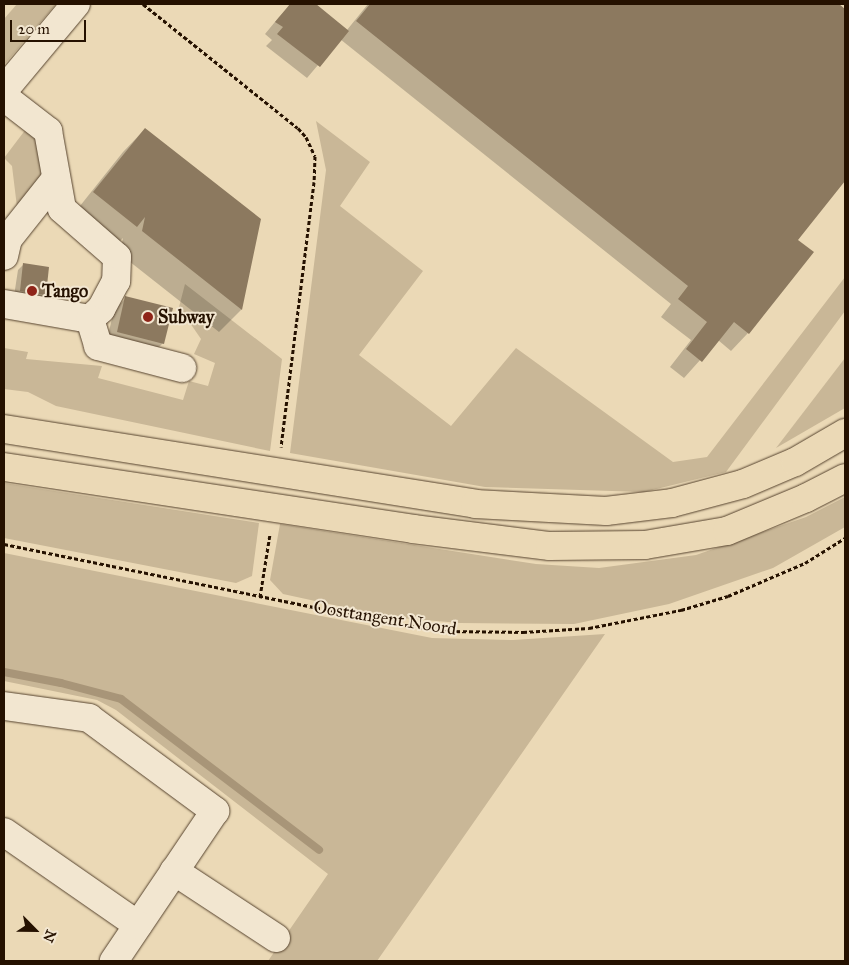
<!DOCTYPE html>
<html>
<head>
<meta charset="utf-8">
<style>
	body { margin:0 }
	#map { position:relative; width:849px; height:965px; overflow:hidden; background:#ebd9b6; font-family:"IM FELL Great Primer",serif }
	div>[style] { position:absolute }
	.green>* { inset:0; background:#c9b797 }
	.shadow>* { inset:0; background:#0003 }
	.stream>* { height:8px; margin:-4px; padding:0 4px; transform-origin:4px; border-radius:4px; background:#a89578 }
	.building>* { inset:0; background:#8c795f }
	.path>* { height:3px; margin-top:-1.5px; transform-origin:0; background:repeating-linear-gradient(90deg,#251100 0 4px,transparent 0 6.5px) }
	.roads { filter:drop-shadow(0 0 1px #56432e) drop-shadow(0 0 1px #56432e) }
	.minor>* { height:28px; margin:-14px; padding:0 14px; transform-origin:14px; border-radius:14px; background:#f2e6d0 }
	.major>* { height:28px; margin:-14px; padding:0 14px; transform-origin:14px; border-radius:14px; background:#ebd9b6 }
	.dots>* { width:14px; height:14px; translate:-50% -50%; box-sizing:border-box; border:2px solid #f2e6d0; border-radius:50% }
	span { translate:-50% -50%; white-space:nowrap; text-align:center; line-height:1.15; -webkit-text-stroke:4px #f2e6d0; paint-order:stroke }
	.poi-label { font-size:18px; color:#251100; font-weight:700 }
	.left { translate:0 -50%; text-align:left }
	.street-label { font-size:18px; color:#251100 }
	.frame { position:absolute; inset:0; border:5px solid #251100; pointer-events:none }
	.north { position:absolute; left:10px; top:905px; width:50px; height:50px; -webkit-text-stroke:4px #f2e6d0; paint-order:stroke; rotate:113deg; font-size:14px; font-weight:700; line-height:20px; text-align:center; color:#251100 }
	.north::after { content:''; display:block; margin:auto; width:18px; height:22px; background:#251100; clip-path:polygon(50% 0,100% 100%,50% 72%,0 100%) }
	.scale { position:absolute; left:10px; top:20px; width:76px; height:22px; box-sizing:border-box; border:2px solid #251100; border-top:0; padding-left:6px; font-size:15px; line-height:18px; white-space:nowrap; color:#251100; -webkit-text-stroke:4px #f2e6d0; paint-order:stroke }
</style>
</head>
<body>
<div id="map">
	<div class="green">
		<div style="clip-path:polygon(17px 4px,56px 4px,4px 65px,4px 19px)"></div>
		<div style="clip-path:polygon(316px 121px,370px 162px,340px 206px,423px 271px,359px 355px,451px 426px,516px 348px,673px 462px,707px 457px,845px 277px,845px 311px,726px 472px,644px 492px,485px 487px,290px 453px,326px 170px)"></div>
		<div style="clip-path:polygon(26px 129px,40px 142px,42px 183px,17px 207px,12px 166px,4px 158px)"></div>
		<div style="clip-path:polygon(185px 284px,282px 359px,270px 451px,56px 406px,28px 392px,4px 389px,4px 348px,28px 352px,26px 359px,102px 366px,98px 378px,183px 400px,189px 381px,208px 386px,215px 363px,194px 354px,201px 339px,179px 307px)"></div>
		<div style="clip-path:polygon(845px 358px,845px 408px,776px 448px)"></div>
		<div style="clip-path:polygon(4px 483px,259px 523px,252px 576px,236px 583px,4px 538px)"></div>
		<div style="clip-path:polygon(845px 497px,845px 527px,773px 568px,669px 604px,574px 624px,460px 623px,389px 617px,283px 594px,270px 580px,280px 524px,536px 564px,599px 568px,696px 555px,806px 517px)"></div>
		<div style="clip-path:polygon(4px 553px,432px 638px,513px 640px,605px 634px,377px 961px,268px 961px,328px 874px,116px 710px,97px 700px,4px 681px)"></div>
	</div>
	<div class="shadow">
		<div style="clip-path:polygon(302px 4px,314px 4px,347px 30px,368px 4px,837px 4px,845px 11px,845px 179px,796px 240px,748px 333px,731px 351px,718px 340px,684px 378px,670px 367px,691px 340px,661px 317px,671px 304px,340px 39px,307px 78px,266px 46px,272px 40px,265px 34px,279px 17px,291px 5px,296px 9px)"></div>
		<div style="clip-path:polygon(145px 129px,259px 220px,241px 310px,219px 332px,120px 254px,123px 238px,113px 248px,72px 216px,123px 152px)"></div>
		<div style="clip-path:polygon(23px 265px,48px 268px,44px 295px,39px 300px,14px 296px,18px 270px)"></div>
		<div style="clip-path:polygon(126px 298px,163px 343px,151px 355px,106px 344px,114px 310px)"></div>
	</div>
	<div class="stream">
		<div style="left:4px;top:672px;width:58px;rotate:10.9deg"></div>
		<div style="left:61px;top:683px;width:62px;rotate:14.9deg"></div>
		<div style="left:121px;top:699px;width:249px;rotate:37.3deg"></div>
	</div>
	<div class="building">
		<div style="clip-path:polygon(290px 4px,316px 4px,349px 31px,320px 67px,277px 34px,283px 27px,275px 22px)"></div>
		<div style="clip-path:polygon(370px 4px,839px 4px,845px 9px,845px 181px,798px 240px,814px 252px,749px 334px,734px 322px,702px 362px,686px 349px,707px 322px,678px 299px,688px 286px,356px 21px)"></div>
		<div style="clip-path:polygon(145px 128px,261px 219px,242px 310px,142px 231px,145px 217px,137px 227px,93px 192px)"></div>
		<div style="clip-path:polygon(23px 263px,49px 267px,46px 295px,20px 291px)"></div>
		<div style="clip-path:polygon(125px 296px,173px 308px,164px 344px,117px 332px)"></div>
	</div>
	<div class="path">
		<div style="left:143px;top:4px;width:198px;rotate:38.7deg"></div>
		<div style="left:298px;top:128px;width:12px;rotate:48deg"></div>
		<div style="left:306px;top:137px;width:21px;rotate:65deg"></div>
		<div style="left:315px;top:156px;width:26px;rotate:92deg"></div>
		<div style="left:314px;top:182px;width:267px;rotate:97.1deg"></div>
		<div style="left:4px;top:544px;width:390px;rotate:11.5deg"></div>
		<div style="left:386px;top:622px;width:58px;rotate:9deg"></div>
		<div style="left:443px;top:631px;width:80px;rotate:0.7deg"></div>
		<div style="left:523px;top:632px;width:66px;rotate:-3.5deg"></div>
		<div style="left:589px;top:628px;width:94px;rotate:-11.1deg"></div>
		<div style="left:681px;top:610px;width:49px;rotate:-16.6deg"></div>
		<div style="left:728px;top:596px;width:84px;rotate:-23.2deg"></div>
		<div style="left:805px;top:563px;width:47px;rotate:-32deg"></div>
		<div style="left:260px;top:597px;width:64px;rotate:-81deg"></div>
	</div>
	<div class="roads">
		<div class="minor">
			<div style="left:4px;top:90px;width:112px;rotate:-50.1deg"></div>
			<div style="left:4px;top:97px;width:56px;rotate:37.7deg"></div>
			<div style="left:48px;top:131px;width:79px;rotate:79.8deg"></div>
			<div style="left:62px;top:209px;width:73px;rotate:41.1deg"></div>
			<div style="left:117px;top:257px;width:24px;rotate:92deg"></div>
			<div style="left:116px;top:281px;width:32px;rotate:118deg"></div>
			<div style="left:101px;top:309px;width:15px;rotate:138deg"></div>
			<div style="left:90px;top:319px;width:87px;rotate:-170.1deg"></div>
			<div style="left:4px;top:256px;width:17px;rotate:-77deg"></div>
			<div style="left:8px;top:239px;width:75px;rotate:-51.5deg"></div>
			<div style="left:90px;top:319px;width:28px;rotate:73deg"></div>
			<div style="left:98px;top:346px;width:87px;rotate:14.7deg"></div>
			<div style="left:4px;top:706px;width:86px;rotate:8deg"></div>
			<div style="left:89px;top:718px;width:157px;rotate:36.4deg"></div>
			<div style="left:215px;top:811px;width:181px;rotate:124deg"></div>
			<div style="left:4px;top:832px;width:163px;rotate:34.8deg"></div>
			<div style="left:174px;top:871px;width:122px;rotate:33.3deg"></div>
		</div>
		<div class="major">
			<div style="left:4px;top:429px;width:477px;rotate:9deg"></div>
			<div style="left:475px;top:504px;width:131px;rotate:3.1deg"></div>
			<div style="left:606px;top:511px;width:66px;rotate:-6.9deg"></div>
			<div style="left:672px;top:503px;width:73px;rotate:-15deg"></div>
			<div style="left:743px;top:484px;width:56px;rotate:-22.9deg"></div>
			<div style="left:795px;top:462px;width:58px;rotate:-30.1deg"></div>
			<div style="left:4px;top:467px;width:414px;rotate:8.6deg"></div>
			<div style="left:413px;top:529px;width:138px;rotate:7.1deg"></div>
			<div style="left:550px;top:546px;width:95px;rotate:-0.6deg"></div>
			<div style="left:645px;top:545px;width:83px;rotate:-9.7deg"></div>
			<div style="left:727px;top:531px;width:86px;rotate:-22.7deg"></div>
			<div style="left:806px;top:498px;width:44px;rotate:-27.1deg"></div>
		</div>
	</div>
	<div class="dots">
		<div style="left:32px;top:291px;background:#8f2418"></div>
		<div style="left:148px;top:317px;background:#8f2418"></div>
	</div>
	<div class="poi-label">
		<span class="left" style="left:42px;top:291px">Tango</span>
		<span class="left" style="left:158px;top:317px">Subway</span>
	</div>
	<div class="street-label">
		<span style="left:385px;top:618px;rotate:9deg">Oosttangent Noord</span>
	</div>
	<div class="frame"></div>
	<div class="north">N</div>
	<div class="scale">20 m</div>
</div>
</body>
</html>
